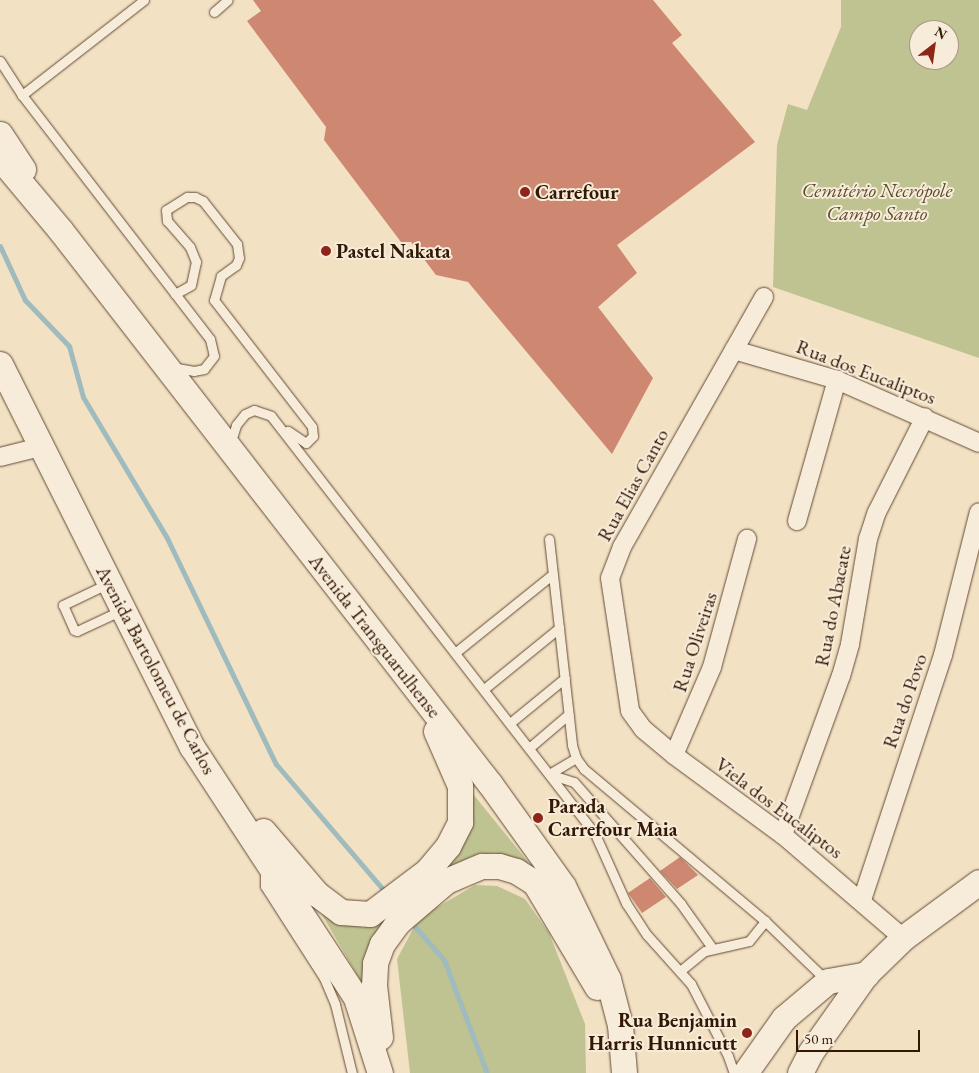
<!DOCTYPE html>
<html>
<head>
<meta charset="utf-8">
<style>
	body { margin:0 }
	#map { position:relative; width:979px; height:1073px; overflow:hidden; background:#f3e1c4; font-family:"EB Garamond",serif }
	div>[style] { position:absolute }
	.green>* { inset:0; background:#bfc291 }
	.stream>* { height:5px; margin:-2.5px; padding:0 2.5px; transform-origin:2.5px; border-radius:2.5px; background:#9fbbbd }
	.building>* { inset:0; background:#ce8770 }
	.roads { filter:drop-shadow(0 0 1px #634a35) drop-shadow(0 0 1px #634a35) }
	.lane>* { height:9px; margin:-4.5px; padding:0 4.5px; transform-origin:4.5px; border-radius:4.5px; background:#f7ecd9 }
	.street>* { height:18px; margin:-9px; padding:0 9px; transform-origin:9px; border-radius:9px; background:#f7ecd9 }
	.secondary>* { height:25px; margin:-12.5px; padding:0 12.5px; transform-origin:12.5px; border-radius:12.5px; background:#f7ecd9 }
	.dots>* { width:14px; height:14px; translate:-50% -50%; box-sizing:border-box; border:2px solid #f7ecd9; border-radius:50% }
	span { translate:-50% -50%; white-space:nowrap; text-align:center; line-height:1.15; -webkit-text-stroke:4px #f7ecd9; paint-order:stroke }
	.park-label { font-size:20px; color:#5d4b2f; font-style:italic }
	.poi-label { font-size:20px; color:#331805; font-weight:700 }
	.left { translate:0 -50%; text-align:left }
	.right { translate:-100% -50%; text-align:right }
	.street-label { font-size:20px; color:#331805 }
	.north { position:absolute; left:909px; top:20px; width:50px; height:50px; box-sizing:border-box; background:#f7ecd9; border:1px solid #a99784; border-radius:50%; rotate:30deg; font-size:14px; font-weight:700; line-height:20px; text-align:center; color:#331805 }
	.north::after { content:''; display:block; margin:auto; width:18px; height:22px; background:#8f2418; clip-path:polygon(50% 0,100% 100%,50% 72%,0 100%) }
	.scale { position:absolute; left:796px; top:1030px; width:124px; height:22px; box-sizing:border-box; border:2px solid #331805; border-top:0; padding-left:6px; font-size:15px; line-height:18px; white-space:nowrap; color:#331805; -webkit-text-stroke:4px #f7ecd9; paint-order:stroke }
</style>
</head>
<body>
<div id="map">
	<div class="green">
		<div style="clip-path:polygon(evenodd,841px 0,979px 0,979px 358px,773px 287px,777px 145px,788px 104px,807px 110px,841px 27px,841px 0,919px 30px,949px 30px,949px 60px,919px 60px,919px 30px)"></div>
		<div style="clip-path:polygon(473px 794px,529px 863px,494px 853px,470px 857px,441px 873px,372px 936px,367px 962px,370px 997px,314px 901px,336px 920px,364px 928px,437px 869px,454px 846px)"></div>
		<div style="clip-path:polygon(475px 885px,497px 886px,525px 899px,549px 933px,585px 1024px,586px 1073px,410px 1073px,397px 959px,419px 918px)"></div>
	</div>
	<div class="stream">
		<div style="left:0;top:246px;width:60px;rotate:65.2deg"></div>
		<div style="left:25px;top:300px;width:64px;rotate:46.3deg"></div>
		<div style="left:69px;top:346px;width:53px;rotate:74.6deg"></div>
		<div style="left:83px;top:397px;width:164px;rotate:59.2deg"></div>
		<div style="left:167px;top:538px;width:251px;rotate:64.3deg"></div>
		<div style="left:276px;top:764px;width:171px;rotate:49.5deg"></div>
		<div style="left:410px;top:921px;width:52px;rotate:48.9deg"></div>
		<div style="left:444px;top:960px;width:121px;rotate:69.2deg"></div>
	</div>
	<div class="building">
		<div style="clip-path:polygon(253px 0,653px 0,682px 35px,672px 43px,755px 142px,617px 245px,637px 273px,598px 307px,653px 378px,612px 454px,468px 282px,436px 275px,411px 242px,401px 242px,324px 140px,326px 127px,247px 21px,261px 11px)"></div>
		<div style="clip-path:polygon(680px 857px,698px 875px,677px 889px,660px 871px)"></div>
		<div style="clip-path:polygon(650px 878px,666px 897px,642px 913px,628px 893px)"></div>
	</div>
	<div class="roads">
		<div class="lane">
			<div style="left:144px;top:0;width:155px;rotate:142.1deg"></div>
			<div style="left:22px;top:95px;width:308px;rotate:52.4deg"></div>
			<div style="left:210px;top:339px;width:17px;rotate:77deg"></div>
			<div style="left:214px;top:356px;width:16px;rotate:128deg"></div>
			<div style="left:204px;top:369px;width:10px;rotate:169deg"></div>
			<div style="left:194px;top:371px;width:22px;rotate:-170deg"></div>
			<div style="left:214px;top:12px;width:18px;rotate:-41deg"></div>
			<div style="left:0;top:61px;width:40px;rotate:57.1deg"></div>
			<div style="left:175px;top:294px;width:18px;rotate:-29deg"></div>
			<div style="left:191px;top:285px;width:24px;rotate:-78deg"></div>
			<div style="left:196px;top:262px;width:16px;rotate:-112deg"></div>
			<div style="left:190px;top:247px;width:35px;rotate:-131deg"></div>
			<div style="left:167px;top:221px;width:11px;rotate:-95deg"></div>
			<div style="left:166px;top:210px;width:25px;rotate:-32deg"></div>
			<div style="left:187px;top:197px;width:8px"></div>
			<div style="left:195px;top:197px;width:9px;rotate:27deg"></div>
			<div style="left:203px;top:201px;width:55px;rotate:51.7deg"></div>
			<div style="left:237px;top:244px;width:14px;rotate:82deg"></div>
			<div style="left:239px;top:258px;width:8px;rotate:113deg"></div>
			<div style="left:236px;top:265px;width:19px;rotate:144deg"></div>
			<div style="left:221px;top:276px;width:25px;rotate:106deg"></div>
			<div style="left:214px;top:300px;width:160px;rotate:52.3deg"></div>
			<div style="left:312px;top:427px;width:9px;rotate:84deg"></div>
			<div style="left:313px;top:436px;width:10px;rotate:135deg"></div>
			<div style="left:306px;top:443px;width:22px;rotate:-146deg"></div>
			<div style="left:230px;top:444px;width:20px;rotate:-72deg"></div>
			<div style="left:236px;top:425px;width:14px;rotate:-51deg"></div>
			<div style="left:245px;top:414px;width:10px;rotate:-24deg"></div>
			<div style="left:254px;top:410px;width:18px;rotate:19deg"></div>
			<div style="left:271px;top:416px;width:529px;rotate:52.22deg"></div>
			<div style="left:595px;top:834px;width:76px;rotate:65.8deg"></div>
			<div style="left:626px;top:903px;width:38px;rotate:57deg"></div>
			<div style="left:647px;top:935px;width:66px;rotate:48.1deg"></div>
			<div style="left:691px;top:984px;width:81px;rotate:62.8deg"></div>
			<div style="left:728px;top:1056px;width:18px;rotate:71deg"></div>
			<div style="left:549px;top:539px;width:207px;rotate:83.6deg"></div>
			<div style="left:572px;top:745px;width:14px;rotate:73deg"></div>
			<div style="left:576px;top:758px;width:14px;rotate:54deg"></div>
			<div style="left:584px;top:769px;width:236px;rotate:40deg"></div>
			<div style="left:765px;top:921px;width:86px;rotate:44.1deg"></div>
			<div style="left:107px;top:584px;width:49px;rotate:154.5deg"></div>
			<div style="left:63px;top:605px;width:27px;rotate:66deg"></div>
			<div style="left:74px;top:630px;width:3px;rotate:18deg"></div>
			<div style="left:77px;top:631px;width:50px;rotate:-25deg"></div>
			<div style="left:456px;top:652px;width:124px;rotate:-38.8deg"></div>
			<div style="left:484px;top:689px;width:97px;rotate:-39.1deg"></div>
			<div style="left:510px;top:723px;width:71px;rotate:-39.3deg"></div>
			<div style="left:529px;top:748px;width:52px;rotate:-40.4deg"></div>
			<div style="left:576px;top:758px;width:31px;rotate:149deg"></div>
			<div style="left:549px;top:774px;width:26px;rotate:18deg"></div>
			<div style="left:574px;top:782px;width:162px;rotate:48.7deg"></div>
			<div style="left:681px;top:904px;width:55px;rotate:54.6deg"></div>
			<div style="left:265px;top:871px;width:15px;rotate:90deg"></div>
			<div style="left:265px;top:886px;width:109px;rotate:57.3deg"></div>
			<div style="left:324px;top:978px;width:28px;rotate:67deg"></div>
			<div style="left:335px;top:1004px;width:71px;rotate:76.2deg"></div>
			<div style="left:680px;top:971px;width:32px;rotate:-39deg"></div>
			<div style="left:705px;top:951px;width:45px;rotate:-12.8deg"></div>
			<div style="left:749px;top:941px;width:26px;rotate:-51deg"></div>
		</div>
		<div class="street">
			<div style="left:764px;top:297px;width:288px;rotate:119.6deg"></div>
			<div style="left:622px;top:547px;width:33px;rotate:111deg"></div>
			<div style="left:610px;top:578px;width:134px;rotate:81.4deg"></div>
			<div style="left:630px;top:711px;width:22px;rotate:54deg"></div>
			<div style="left:643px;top:729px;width:40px;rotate:40deg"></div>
			<div style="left:674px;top:755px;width:135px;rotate:36.3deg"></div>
			<div style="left:783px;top:835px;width:158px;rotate:40.6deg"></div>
			<div style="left:734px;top:350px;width:107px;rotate:16.2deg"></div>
			<div style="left:837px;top:380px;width:155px;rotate:23.9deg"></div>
			<div style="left:0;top:457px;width:45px;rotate:-14deg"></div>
			<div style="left:797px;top:521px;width:147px;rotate:-74.2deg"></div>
			<div style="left:674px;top:755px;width:96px;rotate:-66.6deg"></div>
			<div style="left:712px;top:667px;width:133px;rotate:-74.7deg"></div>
			<div style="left:783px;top:835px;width:169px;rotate:-70deg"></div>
			<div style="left:841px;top:676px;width:33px;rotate:-74deg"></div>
			<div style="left:850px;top:644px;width:107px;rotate:-80.3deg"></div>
			<div style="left:868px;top:539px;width:28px;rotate:-72deg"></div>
			<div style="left:877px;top:512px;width:106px;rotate:-63.2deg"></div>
			<div style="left:862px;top:900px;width:258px;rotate:-71.7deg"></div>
			<div style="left:943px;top:655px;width:147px;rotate:-75.9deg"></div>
		</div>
		<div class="secondary">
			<div style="left:0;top:134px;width:42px;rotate:56.7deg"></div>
			<div style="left:0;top:158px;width:95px;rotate:50.1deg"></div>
			<div style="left:61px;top:231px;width:700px;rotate:52.2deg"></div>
			<div style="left:490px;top:784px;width:125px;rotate:54.4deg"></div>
			<div style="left:563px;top:886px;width:103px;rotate:64.2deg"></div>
			<div style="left:608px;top:979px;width:48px;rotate:75.4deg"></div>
			<div style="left:620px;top:1025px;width:48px;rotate:85.2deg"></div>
			<div style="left:0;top:364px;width:428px;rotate:63.4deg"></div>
			<div style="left:192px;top:747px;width:300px;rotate:56.8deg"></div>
			<div style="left:356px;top:998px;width:79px;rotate:72.3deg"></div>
			<div style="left:263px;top:831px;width:83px;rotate:49.4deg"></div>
			<div style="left:317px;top:894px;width:30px;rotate:37deg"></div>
			<div style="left:341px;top:912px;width:29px;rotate:4deg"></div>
			<div style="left:370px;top:914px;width:71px;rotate:-37deg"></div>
			<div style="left:427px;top:871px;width:33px;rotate:-50deg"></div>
			<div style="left:448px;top:846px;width:27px;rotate:-63deg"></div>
			<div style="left:460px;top:822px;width:36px;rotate:-90deg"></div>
			<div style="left:460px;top:786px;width:60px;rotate:-113.6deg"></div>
			<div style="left:380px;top:1037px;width:52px;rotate:-96.6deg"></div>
			<div style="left:374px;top:985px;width:22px;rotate:-87deg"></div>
			<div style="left:375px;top:963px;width:20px;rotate:-70deg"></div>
			<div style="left:382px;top:944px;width:26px;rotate:-54deg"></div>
			<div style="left:397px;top:923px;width:65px;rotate:-40.6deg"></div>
			<div style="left:446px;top:881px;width:39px;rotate:-23deg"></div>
			<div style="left:482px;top:866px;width:17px"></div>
			<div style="left:499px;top:866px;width:18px;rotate:16deg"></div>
			<div style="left:516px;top:871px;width:22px;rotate:32deg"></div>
			<div style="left:535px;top:883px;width:121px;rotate:59.2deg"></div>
			<div style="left:745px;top:1073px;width:67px;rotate:-54.7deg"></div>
			<div style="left:784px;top:1018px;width:57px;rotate:-40.1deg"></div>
			<div style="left:828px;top:981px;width:39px;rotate:-10deg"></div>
			<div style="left:800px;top:1073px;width:22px;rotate:-63deg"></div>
			<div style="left:810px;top:1053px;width:97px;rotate:-54.7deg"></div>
			<div style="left:866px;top:974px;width:52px;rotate:-44.2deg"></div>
			<div style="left:903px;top:938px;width:94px;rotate:-36.4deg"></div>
		</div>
	</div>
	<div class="dots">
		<div style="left:525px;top:192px;background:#8f2418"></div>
		<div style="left:326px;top:251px;background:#8f2418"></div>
		<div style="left:538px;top:818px;background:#8f2418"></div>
		<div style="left:747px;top:1033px;background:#8f2418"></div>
	</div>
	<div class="park-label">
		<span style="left:877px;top:202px">Cemitério Necrópole<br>Campo Santo</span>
	</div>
	<div class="poi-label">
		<span class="left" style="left:535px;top:192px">Carrefour</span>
		<span class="left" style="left:336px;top:251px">Pastel Nakata</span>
		<span class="left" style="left:548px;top:818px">Parada<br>Carrefour Maia</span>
		<span class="right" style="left:737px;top:1032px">Rua Benjamin<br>Harris Hunnicutt</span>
	</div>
	<div class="street-label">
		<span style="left:866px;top:372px;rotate:21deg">Rua dos Eucaliptos</span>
		<span style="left:633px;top:485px;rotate:-61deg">Rua Elias Canto</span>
		<span style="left:833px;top:606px;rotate:-79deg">Rua do Abacate</span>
		<span style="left:375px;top:636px;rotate:52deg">Avenida Transguarulhense</span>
		<span style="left:695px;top:642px;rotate:-72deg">Rua Oliveiras</span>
		<span style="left:156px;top:670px;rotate:62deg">Avenida Bartolomeu de Carlos</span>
		<span style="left:905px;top:701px;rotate:-71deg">Rua do Povo</span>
		<span style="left:779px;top:808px;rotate:37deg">Viela dos Eucaliptos</span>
	</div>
	<div class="north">N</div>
	<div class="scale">50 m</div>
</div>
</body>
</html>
